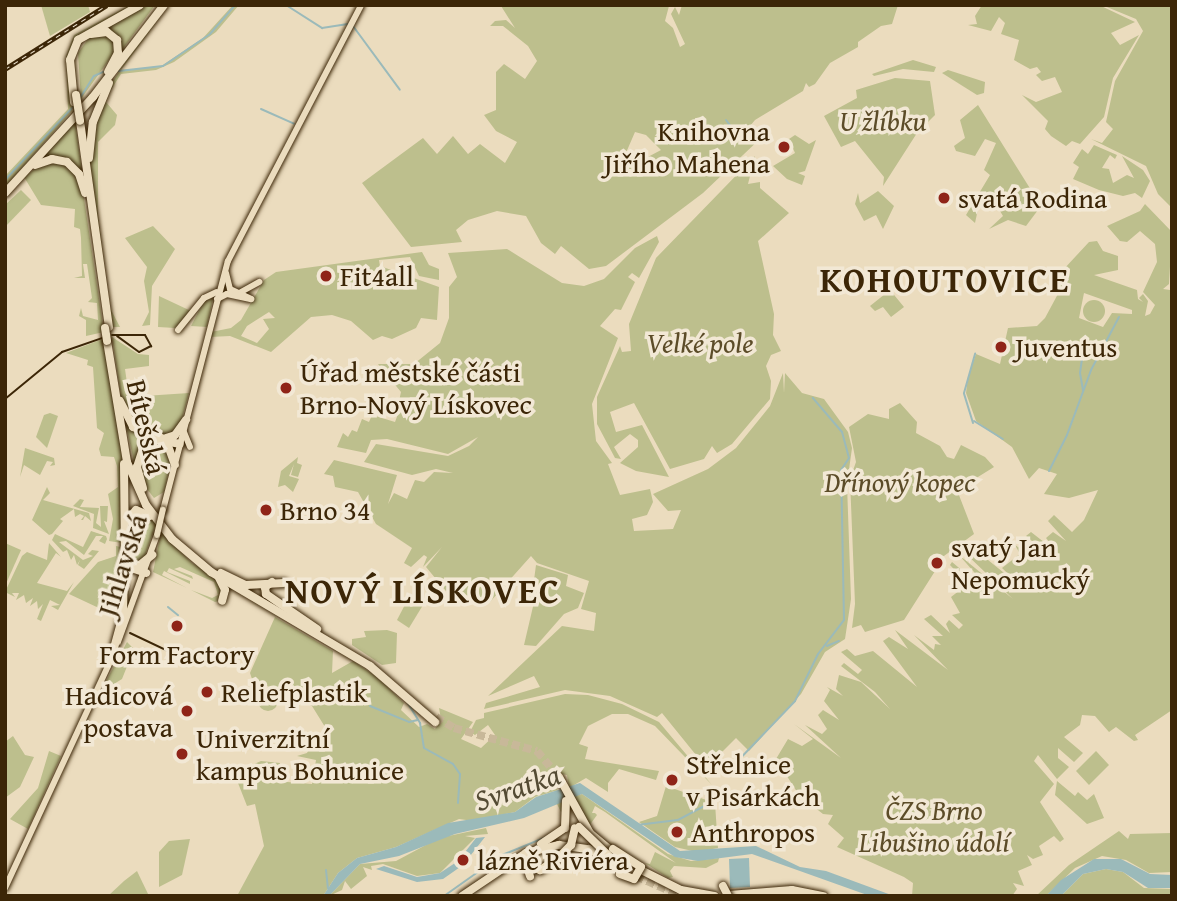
<!DOCTYPE html>
<html>
<head>
<meta charset="utf-8">
<style>
	body { margin:0 }
	#map { position:relative; width:1177px; height:901px; overflow:hidden; background:#ebdcbe; font-family:"Gentium Book Plus",serif }
	div>[style] { position:absolute }
	.green>* { inset:0; background:#bdbf8d }
	.round { border-radius:50% }
	.water>* { inset:0; background:#9bbaba }
	.stream>* { height:2px; margin:-1px; padding:0 1px; transform-origin:1px; border-radius:1px; background:#9bbaba }
	.highway-tunnel>* { height:8px; margin-top:-4px; transform-origin:0; background:repeating-linear-gradient(90deg,#c8b899 0 8px,transparent 0 12px) }
	.roads { filter:drop-shadow(0 0 2px #3c2607) drop-shadow(0 0 2px #3c2607) }
	.major>* { height:6px; margin:-3px; padding:0 3px; transform-origin:3px; border-radius:3px; background:#ebdcbe }
	.highway>* { height:8px; margin:-4px; padding:0 4px; transform-origin:4px; border-radius:4px; background:#ebdcbe }
	.tram>* { height:2px; margin:-1px; padding:0 1px; transform-origin:1px; border-radius:1px; background:#3c2607 }
	.rail>* { height:4.5px; margin-top:-2.25px; transform-origin:0; background:repeating-linear-gradient(90deg,#f2e8d5 0 5px,#3c2607 0 10px); box-sizing:border-box; border-block:2px solid #3c2607 }
	.bridges { filter:drop-shadow(0 0 2px #3c2607) drop-shadow(0 0 2px #3c2607) }
	.major-bridge>* { height:6px; margin:-3px; padding:0 3px; transform-origin:3px; border-radius:3px; background:#ebdcbe }
	.highway-bridge>* { height:8px; margin:-4px; padding:0 4px; transform-origin:4px; border-radius:4px; background:#ebdcbe }
	.dots>* { width:19px; height:19px; translate:-50% -50%; box-sizing:border-box; border:4px solid #f2e8d5; border-radius:50% }
	span { translate:-50% -50%; white-space:nowrap; text-align:center; line-height:1.15; -webkit-text-stroke:7px #f2e8d5; paint-order:stroke }
	.park-label { font-size:28px; color:#5c4c28; font-style:italic }
	.poi-label { font-size:28px; color:#3c2607 }
	.right { translate:-100% -50%; text-align:right }
	.left { translate:0 -50%; text-align:left }
	.street-label { font-size:28px; color:#3c2607 }
	.water-label { font-size:30px; color:#544b34; font-style:italic }
	.district-label { font-size:35px; color:#3c2607; font-weight:700; letter-spacing:2px }
	.frame { position:absolute; inset:0; border:7px solid #3c2607; pointer-events:none }
</style>
</head>
<body>
<div id="map">
	<div class="green">
		<div style="clip-path:polygon(41px 5px,88px 5px,90px 12px,50px 36px)"></div>
		<div style="clip-path:polygon(130px 5px,140px 5px,78px 40px,70px 75px,72px 111px,5px 187px,5px 176px,68px 109px,66px 56px,74px 35px)"></div>
		<div style="clip-path:polygon(145px 5px,155px 5px,122px 50px,119px 39px,100px 28px)"></div>
		<div style="clip-path:polygon(164px 5px,166px 9px,121px 70px,160px 67px,203px 38px,233px 5px,239px 5px,216px 32px,174px 62px,156px 70px,121px 74px,107px 96px,106px 102px,117px 115px,115px 125px,98px 142px,98px 214px,109px 306px,120px 327px,110px 327px,90px 171px,90px 144px,106px 91px)"></div>
		<div style="clip-path:polygon(evenodd,682px 5px,898px 5px,892px 24px,881px 26px,858px 42px,858px 47px,830px 63px,815px 84px,809px 87px,806px 83px,803px 91px,755px 120px,750px 126px,753px 131px,763px 130px,763px 136px,703px 193px,606px 266px,589px 269px,561px 246px,555px 254px,541px 243px,526px 216px,497px 211px,468px 220px,456px 230px,462px 242px,411px 247px,362px 183px,423px 138px,437px 154px,453px 136px,468px 154px,480px 144px,505px 163px,517px 142px,496px 131px,484px 115px,496px 110px,496px 72px,504px 64px,525px 79px,537px 61px,528px 46px,503px 26px,490px 26px,495px 21px,506px 20px,515px 28px,501px 6px,669px 6px,665px 21px,673px 28px,680px 47px,685px 44px,671px 14px,675px 7px,679px 15px,682px 5px,635px 132px,646px 135px,661px 150px,629px 167px,622px 162px,635px 132px)"></div>
		<div style="clip-path:polygon(982px 5px,1099px 5px,1135px 22px,1111px 33px,1120px 45px,1139px 35px,1113px 78px,1104px 117px,1080px 144px,1072px 141px,1066px 146px,1051px 136px,1045px 129px,1048px 121px,1022px 95px,1036px 102px,1062px 92px,1055px 77px,1042px 81px,1036px 75px,1041px 72px,1037px 67px,1030px 69px,1014px 60px,1019px 40px,1001px 34px,1005px 23px,999px 17px,991px 31px,968px 25px,977px 24px,975px 16px)"></div>
		<div style="clip-path:polygon(1102px 5px,1172px 5px,1172px 208px,1158px 194px,1146px 166px,1091px 139px,1102px 143px,1113px 129px,1106px 122px,1115px 81px,1143px 31px,1136px 19px)"></div>
		<div style="clip-path:polygon(101px 34px,113px 39px,116px 50px,81px 99px,78px 53px,88px 39px)"></div>
		<div style="clip-path:polygon(913px 60px,936px 67px,934px 72px,903px 69px,874px 76px,872px 74px)"></div>
		<div style="clip-path:polygon(948px 70px,985px 82px,984px 93px,977px 95px,942px 73px)"></div>
		<div style="clip-path:polygon(895px 78px,930px 81px,935px 115px,917px 133px,883px 186px,884px 177px,855px 141px,841px 147px,824px 116px,857px 98px,856px 90px)"></div>
		<div style="clip-path:polygon(978px 105px,1041px 206px,1026px 226px,1008px 220px,989px 229px,1003px 216px,994px 201px,987px 206px,980px 200px,975px 223px,966px 215px,990px 175px,984px 170px,996px 143px,985px 139px,975px 156px,956px 151px,954px 146px,965px 138px,960px 120px)"></div>
		<div style="clip-path:polygon(75px 121px,83px 178px,71px 163px,38px 161px)"></div>
		<div style="clip-path:polygon(795px 135px,809px 144px,816px 140px,805px 171px,798px 173px,805px 176px,802px 185px,787px 179px,773px 166px,795px 153px,789px 139px)"></div>
		<div style="clip-path:polygon(1094px 145px,1117px 155px,1115px 159px,1110px 155px,1102px 168px,1109px 169px,1113px 183px,1127px 175px,1134px 178px,1122px 156px,1143px 170px,1150px 181px,1142px 198px,1135px 193px,1123px 196px,1099px 190px,1073px 179px,1079px 167px,1073px 163px,1082px 149px,1088px 154px)"></div>
		<div style="clip-path:polygon(755px 156px,748px 184px,760px 182px,760px 188px,789px 213px,758px 241px,774px 314px,773px 335px,781px 351px,771px 355px,766px 366px,771px 381px,770px 399px,732px 444px,717px 453px,712px 446px,704px 459px,670px 469px,634px 403px,610px 412px,616px 432px,642px 425px,669px 477px,636px 471px,620px 463px,638px 447px,638px 440px,630px 434px,614px 447px,621px 459px,615px 458px,597px 424px,597px 397px,620px 346px,622px 352px,631px 351px,629px 324px,656px 258px)"></div>
		<div style="clip-path:polygon(46px 161px,66px 163px,82px 185px,104px 332px,86px 336px,86px 320px,79px 316px,81px 308px,83px 316px,98px 320px,97px 303px,88px 302px,92px 298px,87px 264px,83px 264px,85px 278px,74px 278px,82px 276px,81px 238px,80px 229px,74px 227px,75px 209px,41px 205px,24px 177px)"></div>
		<div style="clip-path:polygon(21px 190px,31px 200px,5px 227px,5px 205px)"></div>
		<div style="clip-path:polygon(878px 191px,894px 206px,883px 229px,876px 215px,864px 221px,855px 204px,858px 193px,860px 203px)"></div>
		<div style="clip-path:polygon(evenodd,1145px 204px,1172px 232px,1169px 284px,1163px 289px,1170px 290px,1172px 284px,1172px 710px,1135px 735px,1138px 740px,1134px 741px,1116px 727px,1109px 732px,1095px 716px,1082px 715px,1080px 725px,1064px 737px,1083px 753px,1074px 762px,1058px 748px,1058px 758px,1069px 767px,1057px 779px,1038px 755px,1034px 761px,1054px 784px,1040px 802px,1064px 839px,1060px 842px,1054px 836px,1039px 846px,1043px 855px,1033px 859px,1027px 855px,1032px 865px,1018px 871px,1024px 886px,1013px 883px,1017px 889px,1012px 896px,912px 896px,913px 883px,904px 877px,837px 847px,844px 838px,828px 824px,833px 815px,823px 814px,799px 795px,776px 759px,788px 739px,802px 746px,813px 739px,794px 724px,841px 758px,805px 725px,822px 734px,827px 729px,818px 715px,823px 710px,839px 720px,824px 701px,830px 690px,827px 687px,843px 696px,836px 689px,839px 675px,861px 682px,890px 709px,875px 692px,841px 666px,844px 663px,858px 674px,862px 670px,841px 652px,847px 649px,855px 656px,873px 651px,917px 687px,883px 641px,889px 637px,908px 649px,895px 630px,948px 670px,914px 635px,934px 650px,935px 644px,941px 645px,932px 636px,943px 636px,924px 619px,931px 615px,950px 633px,946px 624px,949px 620px,959px 629px,963px 625px,952px 615px,960px 613px,951px 597px,968px 584px,950px 565px,952px 562px,977px 583px,981px 580px,959px 555px,1013px 599px,964px 552px,972px 547px,1024px 589px,1002px 568px,1020px 554px,1015px 545px,1027px 553px,1021px 539px,1036px 549px,1038px 546px,1026px 536px,1031px 532px,1058px 553px,1046px 538px,1053px 532px,1066px 541px,1048px 521px,1054px 515px,1072px 532px,1084px 520px,1098px 490px,1069px 498px,1044px 494px,1057px 474px,1039px 468px,1029px 479px,1012px 447px,976px 421px,966px 393px,968px 377px,976px 354px,1000px 364px,1008px 328px,1037px 326px,1045px 318px,1059px 292px,1063px 270px,1089px 242px,1097px 241px,1103px 251px,1118px 256px,1118px 270px,1094px 275px,1137px 290px,1138px 299px,1143px 302px,1139px 298px,1143px 294px,1148px 301px,1145px 316px,1150px 314px,1155px 305px,1143px 292px,1157px 262px,1155px 244px,1140px 231px,1127px 242px,1120px 241px,1107px 226px,1140px 211px,1145px 204px,1084px 293px,1132px 310px,1132px 314px,1112px 313px,1103px 327px,1079px 318px,1084px 293px)"></div>
		<div style="clip-path:polygon(153px 226px,175px 249px,152px 286px,150px 325px,142px 326px,149px 312px,144px 281px,147px 267px,125px 238px)"></div>
		<div style="clip-path:polygon(657px 236px,659px 242px,639px 278px,632px 273px,628px 277px,635px 282px,621px 310px,615px 309px,600px 326px,618px 338px,592px 404px,596px 441px,612px 463px,608px 464px,620px 495px,650px 489px,653px 502px,647px 515px,632px 519px,634px 531px,673px 529px,681px 510px,668px 511px,653px 494px,708px 469px,736px 448px,770px 406px,783px 373px,784px 393px,785px 373px,802px 393px,824px 399px,848px 432px,852px 448px,847px 484px,851px 599px,845px 639px,825px 652px,801px 694px,749px 751px,736px 738px,707px 767px,705px 758px,696px 755px,662px 713px,657px 717px,610px 696px,565px 690px,484px 709px,486px 703px,540px 687px,534px 676px,488px 696px,562px 626px,594px 631px,596px 613px,581px 609px,589px 581px,537px 563px,531px 556px,490px 602px,472px 593px,464px 597px,452px 588px,446px 591px,426px 567px,442px 547px,423px 567px,427px 557px,424px 555px,411px 567px,404px 563px,412px 548px,376px 524px,358px 492px,335px 487px,333px 476px,324px 474px,334px 460px,397px 475px,388px 504px,394px 493px,407px 499px,415px 480px,424px 482px,434px 472px,453px 473px,436px 469px,412px 475px,364px 462px,376px 444px,448px 456px,469px 446px,478px 437px,448px 454px,387px 439px,371px 440px,366px 453px,337px 447px,343px 433px,348px 437px,352px 430px,357px 432px,362px 419px,369px 422px,372px 415px,395px 422px,398px 414px,391px 406px,399px 401px,401px 392px,378px 364px,414px 364px,440px 343px,449px 318px,449px 287px,457px 277px,448px 253px,507px 249px,562px 283px,584px 286px,604px 279px,635px 248px)"></div>
		<div style="clip-path:polygon(evenodd,422px 252px,429px 265px,439px 269px,439px 280px,419px 276px,410px 257px,379px 260px,380px 266px,439px 287px,437px 320px,421px 318px,416px 328px,392px 339px,382px 336px,373px 340px,351px 321px,332px 315px,311px 317px,271px 352px,230px 336px,210px 337px,211px 332px,231px 328px,241px 320px,264px 280px,276px 272px,422px 252px,269px 312px,275px 318px,263px 319px,269px 329px,257px 343px,241px 336px,247px 326px,269px 312px)"></div>
		<div style="clip-path:polygon(890px 290px,904px 307px,891px 317px,883px 307px,875px 311px,870px 306px)"></div>
		<div style="clip-path:polygon(159px 296px,191px 311px,175px 328px,158px 327px)"></div>
		<div style="clip-path:polygon(213px 298px,207px 327px,191px 326px,204px 301px)"></div>
		<div class="round" style="left:1083px;top:300px;width:22px;height:22px"></div>
		<div style="clip-path:polygon(112px 337px,138px 354px,149px 355px,149px 366px,125px 369px,129px 397px,189px 393px,179px 430px,166px 437px,137px 428px,121px 397px)"></div>
		<div style="clip-path:polygon(105px 338px,124px 466px,122px 543px,109px 541px,113px 519px,108px 494px,118px 487px,117px 466px,114px 457px,101px 456px,99px 449px,104px 433px,97px 428px,93px 367px,87px 365px,88px 360px,66px 353px)"></div>
		<div style="clip-path:polygon(900px 403px,917px 422px,916px 433px,940px 446px,947px 457px,954px 459px,961px 445px,985px 457px,994px 467px,957px 490px,974px 534px,933px 564px,937px 568px,904px 620px,865px 632px,861px 625px,852px 628px,855px 604px,850px 479px,856px 462px,849px 427px,868px 414px,889px 419px,889px 409px)"></div>
		<div style="clip-path:polygon(50px 413px,58px 416px,47px 448px,36px 437px,44px 415px)"></div>
		<div style="clip-path:polygon(125px 421px,134px 431px,154px 438px,135px 466px)"></div>
		<div style="clip-path:polygon(156px 443px,163px 443px,171px 463px,164px 492px,154px 498px,143px 484px,139px 467px,144px 452px)"></div>
		<div style="clip-path:polygon(25px 448px,54px 458px,55px 465px,50px 466px,53px 462px,47px 461px,40px 475px,24px 465px,20px 477px)"></div>
		<div style="clip-path:polygon(298px 457px,297px 463px,302px 465px,298px 477px,291px 475px,294px 464px,289px 476px,299px 479px,293px 492px,285px 485px,278px 487px,281px 471px)"></div>
		<div style="clip-path:polygon(47px 487px,50px 493px,43px 500px,89px 513px,91px 521px,85px 516px,83px 520px,81px 520px,84px 516px,80px 514px,75px 517px,74px 509px,60px 519px,63px 521px,52px 534px,49px 535px,32px 520px)"></div>
		<div style="clip-path:polygon(80px 499px,84px 500px,80px 507px,99px 508px,96px 523px,101px 527px,100px 506px,108px 506px,107px 522px,104px 521px,109px 534px,93px 528px,94px 514px,73px 506px)"></div>
		<div style="clip-path:polygon(132px 513px,146px 514px,156px 524px,142px 564px,133px 565px,129px 558px)"></div>
		<div style="clip-path:polygon(91px 531px,106px 536px,107px 539px,105px 544px,99px 541px,103px 536px,96px 536px,84px 555px,66px 541px,59px 542px,83px 560px,93px 556px,88px 554px,92px 550px,99px 551px,84px 569px,78px 565px,80px 560px,77px 565px,74px 555px,71px 560px,67px 550px,63px 552px,52px 540px,55px 534px,83px 547px)"></div>
		<div style="clip-path:polygon(161px 532px,192px 563px,218px 579px,222px 600px,215px 602px,191px 590px,212px 598px,218px 595px,214px 582px,180px 567px,174px 569px,192px 576px,193px 579px,169px 568px,167px 572px,190px 581px,190px 584px,164px 571px,162px 575px,187px 588px,153px 572px)"></div>
		<div style="clip-path:polygon(5px 543px,21px 550px,5px 586px)"></div>
		<div style="clip-path:polygon(49px 543px,61px 557px,56px 553px,37px 583px,67px 591px,74px 582px,58px 610px,51px 606px,60px 605px,50px 600px,41px 621px,37px 619px,43px 604px,38px 609px,37px 601px,30px 606px,33px 598px,26px 603px,24px 595px,16px 600px,19px 593px,12px 593px,15px 597px,5px 592px,22px 556px,27px 552px,47px 560px)"></div>
		<div style="clip-path:polygon(116px 546px,121px 547px,118px 617px,69px 594px,98px 562px,116px 556px)"></div>
		<div style="clip-path:polygon(536px 565px,568px 575px,566px 586px,584px 593px,578px 608px,564px 614px,536px 646px,524px 645px,535px 598px,539px 596px,535px 590px,542px 588px,528px 582px,534px 580px)"></div>
		<div style="clip-path:polygon(409px 597px,423px 605px,409px 628px,397px 620px)"></div>
		<div style="clip-path:polygon(275px 617px,333px 651px,332px 673px,353px 661px,377px 677px,404px 703px,401px 710px,419px 727px,427px 724px,435px 729px,441px 719px,439px 708px,473px 722px,461px 739px,481px 748px,495px 735px,488px 725px,475px 735px,470px 732px,476px 720px,484px 718px,484px 713px,565px 694px,588px 695px,622px 704px,659px 722px,712px 785px,655px 726px,628px 714px,612px 714px,588px 726px,579px 744px,588px 747px,585px 759px,659px 771px,656px 780px,619px 769px,608px 783px,608px 792px,586px 778px,569px 788px,567px 775px,555px 773px,552px 785px,558px 790px,535px 797px,515px 812px,473px 821px,459px 819px,396px 847px,357px 858px,338px 873px,323px 896px,237px 896px,264px 846px,255px 804px,247px 806px,238px 783px,243px 769px,261px 761px,280px 763px,275px 781px,312px 784px,316px 760px,297px 756px,307px 753px,312px 743px,329px 747px,330px 735px,312px 706px,252px 679px,250px 673px)"></div>
		<div style="clip-path:polygon(387px 630px,397px 633px,396px 663px,382px 665px,352px 645px,352px 639px,366px 637px,364px 631px)"></div>
		<div style="clip-path:polygon(127px 642px,134px 649px,122px 679px,109px 687px,103px 700px,97px 698px)"></div>
		<div class="round" style="left:258px;top:691px;width:20px;height:20px"></div>
		<div style="clip-path:polygon(13px 736px,25px 755px,34px 757px,20px 787px,5px 798px,5px 742px)"></div>
		<div style="clip-path:polygon(49px 751px,61px 756px,28px 829px,10px 819px,38px 788px)"></div>
		<div style="clip-path:polygon(1096px 751px,1109px 765px,1089px 785px,1076px 771px)"></div>
		<div style="clip-path:polygon(1057px 781px,1075px 796px,1078px 792px,1087px 800px,1094px 794px,1104px 818px,1087px 824px,1055px 795px)"></div>
		<div style="clip-path:polygon(666px 786px,715px 803px,718px 848px,697px 852px,675px 847px,639px 822px,657px 816px)"></div>
		<div style="clip-path:polygon(582px 794px,668px 854px,691px 861px,719px 858px,718px 862px,706px 868px,674px 866px,670px 871px,673px 877px,668px 878px,645px 863px,650px 864px,655px 852px,676px 863px,605px 812px,595px 806px,592px 813px,595px 813px,597px 815px,589px 826px,600px 838px,588px 828px,576px 804px,561px 812px,556px 802px)"></div>
		<div style="clip-path:polygon(486px 828px,488px 834px,465px 836px,475px 838px,440px 873px,417px 876px,383px 864px,371px 866px,372px 870px,363px 867px,367px 876px,351px 889px,345px 881px,342px 890px,329px 896px,360px 864px,396px 861px,439px 838px)"></div>
		<div style="clip-path:polygon(1119px 831px,1128px 839px,1130px 834px,1172px 833px,1172px 872px,1149px 873px,1126px 860px,1102px 856px,1075px 868px,1046px 896px,1036px 896px,1069px 865px)"></div>
		<div style="clip-path:polygon(190px 839px,182px 875px,159px 887px,159px 852px,169px 841px)"></div>
		<div style="clip-path:polygon(1106px 869px,1123px 872px,1144px 888px,1172px 889px,1172px 896px,1061px 896px,1083px 874px)"></div>
		<div style="clip-path:polygon(137px 871px,149px 896px,108px 896px,124px 881px)"></div>
	</div>
	<div class="water">
		<div style="clip-path:polygon(580px 783px,680px 851px,756px 846px,800px 867px,826px 871px,894px 896px,870px 896px,752px 854px,698px 861px,675px 857px,582px 794px,524px 818px,455px 834px,399px 856px,360px 864px,329px 896px,323px 896px,338px 873px,357px 858px,396px 847px,448px 823px,515px 812px,536px 797px)"></div>
		<div style="clip-path:polygon(485px 837px,463px 865px,443px 879px,417px 882px,376px 869px,384px 866px,417px 877px,440px 873px,458px 861px,476px 838px)"></div>
		<div style="clip-path:polygon(749px 858px,750px 887px,730px 888px,729px 859px)"></div>
		<div style="clip-path:polygon(1094px 859px,1121px 859px,1150px 874px,1172px 875px,1172px 888px,1148px 888px,1123px 872px,1106px 869px,1083px 874px,1061px 896px,1046px 896px,1061px 880px)"></div>
	</div>
	<div class="stream">
		<div style="left:286px;top:5px;width:43px;rotate:32.6deg"></div>
		<div style="left:322px;top:28px;width:26px;rotate:-9deg"></div>
		<div style="left:353px;top:26px;width:79px;rotate:53.7deg"></div>
		<div style="left:119px;top:71px;width:44px;rotate:-6.5deg"></div>
		<div style="left:163px;top:66px;width:57px;rotate:-34.2deg"></div>
		<div style="left:210px;top:34px;width:38px;rotate:-49deg"></div>
		<div style="left:80px;top:98px;width:26px;rotate:-58deg"></div>
		<div style="left:94px;top:76px;width:10px;rotate:-24deg"></div>
		<div style="left:261px;top:109px;width:36px;rotate:24deg"></div>
		<div style="left:726px;top:120px;width:26px;rotate:53deg"></div>
		<div style="left:5px;top:180px;width:103px;rotate:-47deg"></div>
		<div style="left:1083px;top:390px;width:17px;rotate:-100deg"></div>
		<div style="left:1080px;top:373px;width:37px;rotate:-82deg"></div>
		<div style="left:974px;top:421px;width:34px;rotate:32deg"></div>
		<div style="left:973px;top:423px;width:31px;rotate:-107deg"></div>
		<div style="left:964px;top:393px;width:41px;rotate:-74.2deg"></div>
		<div style="left:1049px;top:471px;width:40px;rotate:-63.4deg"></div>
		<div style="left:1067px;top:435px;width:69px;rotate:-69.7deg"></div>
		<div style="left:1091px;top:370px;width:60px;rotate:-62.2deg"></div>
		<div style="left:168px;top:607px;width:13px;rotate:39deg"></div>
		<div style="left:827px;top:646px;width:13px;rotate:-23deg"></div>
		<div style="left:407px;top:702px;width:25px;rotate:58deg"></div>
		<div style="left:420px;top:723px;width:25px;rotate:81deg"></div>
		<div style="left:424px;top:748px;width:33px;rotate:29deg"></div>
		<div style="left:453px;top:764px;width:12px;rotate:55deg"></div>
		<div style="left:460px;top:774px;width:29px;rotate:94deg"></div>
		<div style="left:370px;top:706px;width:42px;rotate:22.3deg"></div>
		<div style="left:409px;top:722px;width:9px;rotate:-13deg"></div>
		<div style="left:732px;top:767px;width:91px;rotate:-46.3deg"></div>
		<div style="left:795px;top:701px;width:52px;rotate:-63.9deg"></div>
		<div style="left:818px;top:654px;width:43px;rotate:-52.6deg"></div>
		<div style="left:844px;top:620px;width:150px;rotate:-91.1deg"></div>
		<div style="left:841px;top:470px;width:14px;rotate:-56deg"></div>
		<div style="left:849px;top:458px;width:27px;rotate:-105deg"></div>
		<div style="left:842px;top:432px;width:45px;rotate:-130.5deg"></div>
		<div style="left:637px;top:825px;width:41px;rotate:-7deg"></div>
		<div style="left:678px;top:820px;width:38px;rotate:-28deg"></div>
		<div style="left:326px;top:870px;width:18px;rotate:84deg"></div>
		<div style="left:444px;top:896px;width:71px;rotate:-35.3deg"></div>
		<div style="left:502px;top:855px;width:48px;rotate:-22.2deg"></div>
	</div>
	<div class="highway-tunnel">
		<div style="left:436px;top:717px;width:21px;rotate:31deg"></div>
		<div style="left:454px;top:728px;width:86px;rotate:15.5deg"></div>
		<div style="left:537px;top:751px;width:34px;rotate:50deg"></div>
		<div style="left:636px;top:876px;width:49px;rotate:24deg"></div>
	</div>
	<div class="roads">
		<div class="major">
			<div style="left:226px;top:273px;width:16px;rotate:76deg"></div>
			<div style="left:230px;top:289px;width:23px;rotate:25deg"></div>
			<div style="left:241px;top:292px;width:21px;rotate:-29deg"></div>
			<div style="left:217px;top:299px;width:11px;rotate:-27deg"></div>
			<div style="left:227px;top:294px;width:25px;rotate:12deg"></div>
			<div style="left:178px;top:330px;width:41px;rotate:-50.9deg"></div>
			<div style="left:204px;top:298px;width:14px;rotate:-25deg"></div>
			<div style="left:184px;top:432px;width:16px;rotate:68deg"></div>
			<div style="left:163px;top:510px;width:257px;rotate:-75.4deg"></div>
			<div style="left:228px;top:261px;width:288px;rotate:-62.5deg"></div>
			<div style="left:118px;top:642px;width:114px;rotate:-70deg"></div>
			<div style="left:5px;top:888px;width:257px;rotate:-65.1deg"></div>
		</div>
		<div class="highway">
			<div style="left:91px;top:34px;width:16px;rotate:-7deg"></div>
			<div style="left:107px;top:32px;width:13px;rotate:39deg"></div>
			<div style="left:117px;top:40px;width:13px;rotate:86deg"></div>
			<div style="left:118px;top:53px;width:21px;rotate:118deg"></div>
			<div style="left:74px;top:102px;width:42px;rotate:-95.4deg"></div>
			<div style="left:70px;top:60px;width:22px;rotate:-68deg"></div>
			<div style="left:78px;top:40px;width:71px;rotate:-29.4deg"></div>
			<div style="left:80px;top:121px;width:208px;rotate:82deg"></div>
			<div style="left:89px;top:158px;width:36px;rotate:-84deg"></div>
			<div style="left:93px;top:122px;width:42px;rotate:-67.7deg"></div>
			<div style="left:35px;top:165px;width:18px;rotate:-19deg"></div>
			<div style="left:52px;top:159px;width:15px;rotate:11deg"></div>
			<div style="left:67px;top:162px;width:17px;rotate:45deg"></div>
			<div style="left:79px;top:174px;width:20px;rotate:72deg"></div>
			<div style="left:5px;top:193px;width:130px;rotate:-47.5deg"></div>
			<div style="left:93px;top:97px;width:116px;rotate:-52.3deg"></div>
			<div style="left:107px;top:341px;width:123px;rotate:80.6deg"></div>
			<div style="left:127px;top:462px;width:47px;rotate:66.2deg"></div>
			<div style="left:146px;top:505px;width:43px;rotate:52.6deg"></div>
			<div style="left:172px;top:539px;width:51px;rotate:40.2deg"></div>
			<div style="left:211px;top:572px;width:185px;rotate:30.6deg"></div>
			<div style="left:370px;top:666px;width:86px;rotate:40.7deg"></div>
			<div style="left:120px;top:401px;width:29px;rotate:63deg"></div>
			<div style="left:133px;top:427px;width:30px;rotate:21deg"></div>
			<div style="left:166px;top:438px;width:9px;rotate:-18deg"></div>
			<div style="left:175px;top:435px;width:19px;rotate:-54deg"></div>
			<div style="left:167px;top:443px;width:23px;rotate:70deg"></div>
			<div style="left:124px;top:464px;width:93px;rotate:89.4deg"></div>
			<div style="left:125px;top:557px;width:13px;rotate:61deg"></div>
			<div style="left:131px;top:568px;width:16px;rotate:18deg"></div>
			<div style="left:143px;top:488px;width:22px;rotate:-106deg"></div>
			<div style="left:137px;top:467px;width:19px;rotate:-72deg"></div>
			<div style="left:143px;top:449px;width:16px;rotate:-35deg"></div>
			<div style="left:156px;top:440px;width:24px;rotate:9deg"></div>
			<div style="left:127px;top:521px;width:14px;rotate:-51deg"></div>
			<div style="left:136px;top:510px;width:15px;rotate:23deg"></div>
			<div style="left:136px;top:568px;width:21px;rotate:-39deg"></div>
			<div style="left:221px;top:573px;width:28px;rotate:26deg"></div>
			<div style="left:246px;top:585px;width:38px;rotate:-3deg"></div>
			<div style="left:219px;top:578px;width:13px;rotate:63deg"></div>
			<div style="left:225px;top:590px;width:11px;rotate:105deg"></div>
			<div style="left:272px;top:582px;width:9px;rotate:144deg"></div>
			<div style="left:265px;top:587px;width:7px;rotate:82deg"></div>
			<div style="left:266px;top:594px;width:62px;rotate:34.5deg"></div>
			<div style="left:111px;top:659px;width:46px;rotate:-74.7deg"></div>
			<div style="left:123px;top:615px;width:54px;rotate:-88.9deg"></div>
			<div style="left:559px;top:777px;width:64px;rotate:61deg"></div>
			<div style="left:590px;top:833px;width:38px;rotate:40deg"></div>
			<div style="left:541px;top:844px;width:29px;rotate:-34deg"></div>
			<div style="left:565px;top:828px;width:27px;rotate:-88deg"></div>
			<div style="left:530px;top:856px;width:10px;rotate:84deg"></div>
			<div style="left:531px;top:866px;width:10px;rotate:24deg"></div>
			<div style="left:540px;top:870px;width:20px;rotate:-33deg"></div>
			<div style="left:512px;top:862px;width:14px;rotate:8deg"></div>
			<div style="left:526px;top:864px;width:13px;rotate:72deg"></div>
			<div style="left:643px;top:871px;width:42px;rotate:26.6deg"></div>
			<div style="left:681px;top:890px;width:34px;rotate:10deg"></div>
			<div style="left:729px;top:895px;width:63px;rotate:-4.5deg"></div>
			<div style="left:792px;top:890px;width:32px;rotate:11deg"></div>
			<div style="left:462px;top:896px;width:77px;rotate:-33.9deg"></div>
			<div style="left:526px;top:853px;width:34px;rotate:-14deg"></div>
			<div style="left:559px;top:845px;width:30px;rotate:8deg"></div>
			<div style="left:589px;top:849px;width:54px;rotate:29.9deg"></div>
		</div>
	</div>
	<div class="tram">
		<div style="left:112px;top:335px;width:33px"></div>
		<div style="left:145px;top:335px;width:13px;rotate:61deg"></div>
		<div style="left:151px;top:346px;width:13px;rotate:153deg"></div>
		<div style="left:139px;top:352px;width:27px;rotate:-144deg"></div>
		<div style="left:5px;top:399px;width:74px;rotate:-39.5deg"></div>
		<div style="left:62px;top:352px;width:46px;rotate:-19.2deg"></div>
		<div style="left:130px;top:633px;width:68px;rotate:25.4deg"></div>
	</div>
	<div class="rail">
		<div style="left:5px;top:69px;width:120px;rotate:-32.1deg"></div>
	</div>
	<div class="bridges">
		<div class="major-bridge">
			<div style="left:157px;top:535px;width:26px;rotate:-77deg"></div>
		</div>
		<div class="highway-bridge">
			<div style="left:76px;top:95px;width:26px;rotate:81deg"></div>
			<div style="left:105px;top:328px;width:13px;rotate:81deg"></div>
			<div style="left:579px;top:827px;width:43px;rotate:44.1deg"></div>
			<div style="left:613px;top:849px;width:33px;rotate:33deg"></div>
			<div style="left:641px;top:867px;width:14px;rotate:120deg"></div>
			<div style="left:634px;top:879px;width:15px;rotate:-160deg"></div>
			<div style="left:557px;top:859px;width:20px;rotate:-45deg"></div>
			<div style="left:571px;top:845px;width:17px;rotate:-77deg"></div>
			<div style="left:723px;top:886px;width:11px;rotate:63deg"></div>
		</div>
	</div>
	<div class="dots">
		<div style="left:784px;top:147px;background:#8f2418"></div>
		<div style="left:944px;top:198px;background:#8f2418"></div>
		<div style="left:326px;top:276px;background:#8f2418"></div>
		<div style="left:1001px;top:347px;background:#8f2418"></div>
		<div style="left:286px;top:388px;background:#8f2418"></div>
		<div style="left:266px;top:510px;background:#8f2418"></div>
		<div style="left:937px;top:563px;background:#8f2418"></div>
		<div style="left:177px;top:626px;background:#8f2418"></div>
		<div style="left:207px;top:692px;background:#8f2418"></div>
		<div style="left:187px;top:711px;background:#8f2418"></div>
		<div style="left:182px;top:754px;background:#8f2418"></div>
		<div style="left:672px;top:780px;background:#8f2418"></div>
		<div style="left:677px;top:832px;background:#8f2418"></div>
		<div style="left:463px;top:860px;background:#8f2418"></div>
	</div>
	<div class="park-label">
		<span style="left:883px;top:121px">U žlíbku</span>
		<span style="left:700px;top:343px">Velké pole</span>
		<span style="left:900px;top:482px">Dřínový kopec</span>
		<span style="left:934px;top:826px">ČZS Brno<br>Libušino údolí</span>
	</div>
	<div class="poi-label">
		<span class="right" style="left:770px;top:147px">Knihovna<br>Jiřího Mahena</span>
		<span class="left" style="left:958px;top:198px">svatá Rodina</span>
		<span class="left" style="left:340px;top:276px">Fit4all</span>
		<span class="left" style="left:1015px;top:347px">Juventus</span>
		<span class="left" style="left:300px;top:388px">Úřad městské části<br>Brno-Nový Lískovec</span>
		<span class="left" style="left:280px;top:510px">Brno 34</span>
		<span class="left" style="left:951px;top:563px">svatý Jan<br>Nepomucký</span>
		<span style="left:177px;top:654px">Form Factory</span>
		<span class="left" style="left:221px;top:692px">Reliefplastik</span>
		<span class="right" style="left:173px;top:711px">Hadicová<br>postava</span>
		<span class="left" style="left:196px;top:754px">Univerzitní<br>kampus Bohunice</span>
		<span class="left" style="left:686px;top:780px">Střelnice<br>v Pisárkách</span>
		<span class="left" style="left:691px;top:832px">Anthropos</span>
		<span class="left" style="left:477px;top:860px">lázně Riviéra</span>
	</div>
	<div class="street-label">
		<span style="left:147px;top:427px;rotate:77deg">Bítešská</span>
		<span style="left:122px;top:565px;rotate:-72deg">Jihlavská</span>
	</div>
	<div class="water-label">
		<span style="left:517px;top:787px;rotate:-19deg">Svratka</span>
	</div>
	<div class="district-label">
		<span style="left:945px;top:280px">KOHOUTOVICE</span>
		<span style="left:423px;top:591px">NOVÝ LÍSKOVEC</span>
	</div>
	<div class="frame"></div>
</div>
</body>
</html>
